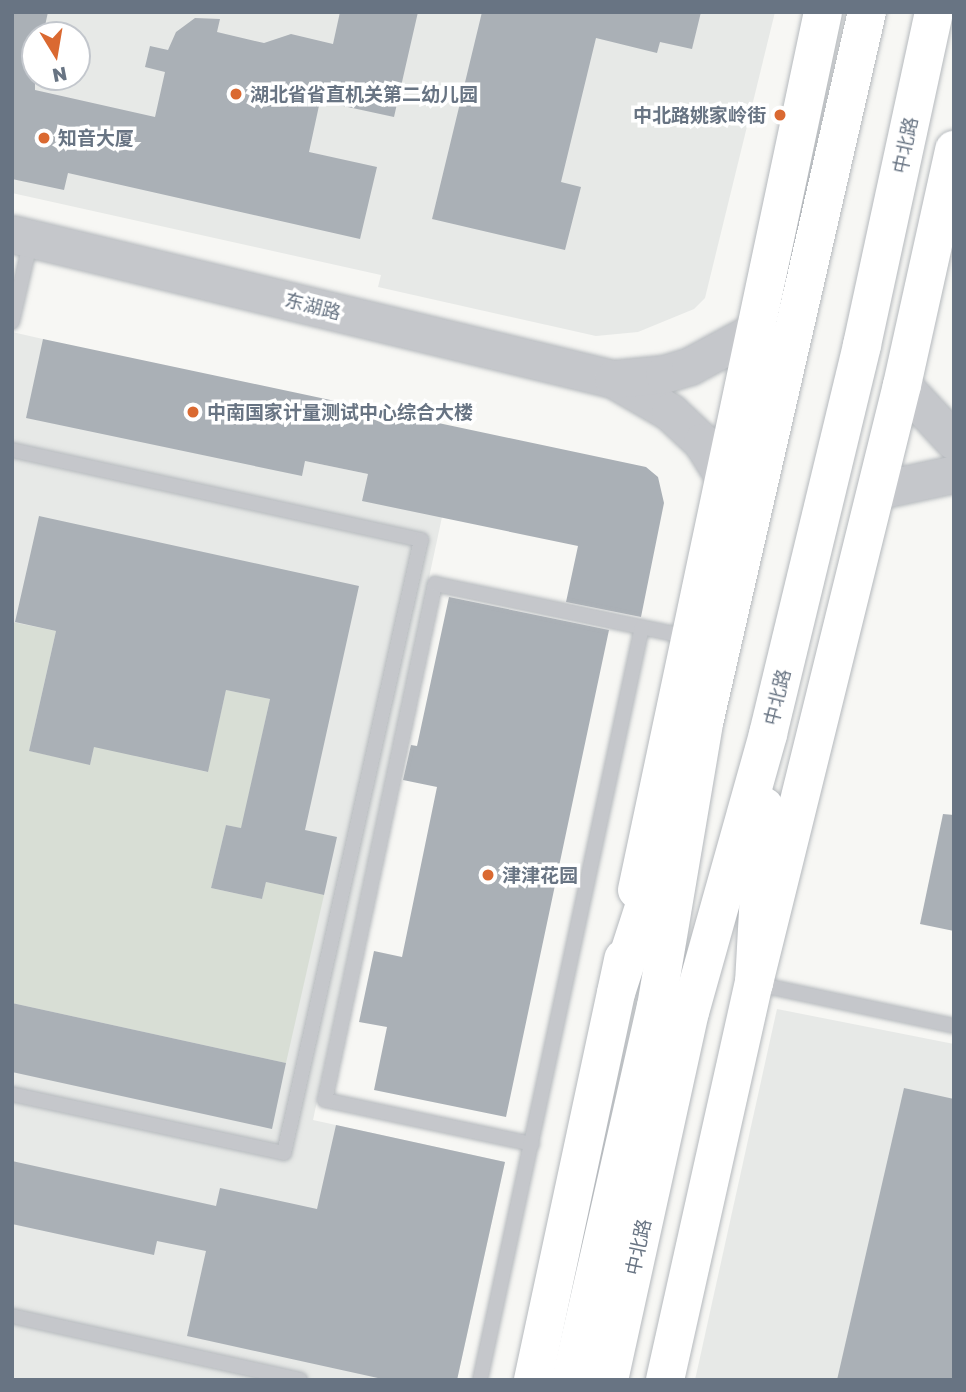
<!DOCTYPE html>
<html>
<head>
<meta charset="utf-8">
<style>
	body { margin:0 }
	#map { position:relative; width:966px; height:1392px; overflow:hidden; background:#f7f7f4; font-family:"Golos Text","Noto Sans SC",sans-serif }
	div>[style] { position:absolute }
	.built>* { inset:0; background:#e7e9e7 }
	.green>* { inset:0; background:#d8ded5 }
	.building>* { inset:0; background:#aab0b6 }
	.roads { filter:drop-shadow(0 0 2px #b5b9bd) drop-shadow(0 0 2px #b5b9bd) }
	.service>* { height:14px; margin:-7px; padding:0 7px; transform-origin:7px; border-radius:7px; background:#c5c7cb }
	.tertiary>* { height:37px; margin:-18.5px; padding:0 18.5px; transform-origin:18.5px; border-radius:18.5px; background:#c5c7cb }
	.secondary>* { height:38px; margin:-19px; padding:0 19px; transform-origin:19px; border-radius:19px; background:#fff }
	.primary>* { height:38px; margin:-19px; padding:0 19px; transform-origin:19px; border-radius:19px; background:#fff }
	.dots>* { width:19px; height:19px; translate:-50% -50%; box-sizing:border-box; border:4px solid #fff; border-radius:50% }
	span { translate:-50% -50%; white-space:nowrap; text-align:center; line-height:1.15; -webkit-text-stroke:7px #fff; paint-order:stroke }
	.poi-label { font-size:19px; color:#687483; font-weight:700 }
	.left { translate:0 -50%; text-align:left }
	.right { translate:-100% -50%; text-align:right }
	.street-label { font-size:19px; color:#687483 }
	.frame { position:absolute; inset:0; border:14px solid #687483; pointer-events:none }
	.north { position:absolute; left:21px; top:21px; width:70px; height:70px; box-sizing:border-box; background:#fff; border:2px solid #c3c7cd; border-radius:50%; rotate:169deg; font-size:19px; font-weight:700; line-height:28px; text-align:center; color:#687483 }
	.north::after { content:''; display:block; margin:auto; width:24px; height:32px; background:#da6931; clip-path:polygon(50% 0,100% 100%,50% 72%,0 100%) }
</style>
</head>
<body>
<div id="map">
	<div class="built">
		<div style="clip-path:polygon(evenodd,12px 12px,775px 12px,705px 298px,694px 309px,638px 332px,596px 336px,378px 287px,381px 275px,12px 193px,12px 12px,35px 35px,77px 35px,77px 77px,35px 77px,35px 35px)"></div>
		<div style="clip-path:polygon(12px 332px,43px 339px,305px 461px,368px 474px,442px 517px,313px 1120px,505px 1162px,457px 1380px,12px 1380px)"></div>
		<div style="clip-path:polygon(777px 1009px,954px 1044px,954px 1380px,695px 1380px)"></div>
	</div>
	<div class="green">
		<div style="clip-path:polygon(12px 622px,56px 631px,29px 751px,90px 764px,112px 665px,135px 756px,207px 772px,226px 690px,270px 699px,248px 799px,277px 836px,226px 825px,211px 888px,262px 899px,266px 882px,324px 895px,286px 1063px,12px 1003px)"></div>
	</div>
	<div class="building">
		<div style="clip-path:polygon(12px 12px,48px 12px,43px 35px,35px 35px,35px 90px,155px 117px,165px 72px,145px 67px,150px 46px,168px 50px,176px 32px,195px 18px,220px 19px,217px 32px,264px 43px,291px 34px,333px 44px,340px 12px,418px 12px,394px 117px,320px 101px,309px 152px,377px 167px,360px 239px,68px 173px,64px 190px,12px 179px)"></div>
		<div style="clip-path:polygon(482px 12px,701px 12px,692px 49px,660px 42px,657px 53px,596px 38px,561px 182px,581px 187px,565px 250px,432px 219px)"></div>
		<div style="clip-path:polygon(43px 339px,646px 467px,658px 477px,664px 503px,641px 617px,566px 602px,578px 546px,362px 501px,368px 474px,305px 461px,302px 476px,26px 418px)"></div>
		<div style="clip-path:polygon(39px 516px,359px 586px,305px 830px,337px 837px,324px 895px,266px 882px,262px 899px,211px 888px,226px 825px,241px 828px,270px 699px,226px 690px,208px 772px,94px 747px,90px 765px,29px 751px,56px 631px,15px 622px)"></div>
		<div style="clip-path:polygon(449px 597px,609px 630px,506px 1117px,374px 1090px,387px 1027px,359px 1022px,374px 951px,402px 957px,437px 787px,403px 780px,411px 745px,417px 746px)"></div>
		<div style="clip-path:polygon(943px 814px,954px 815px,954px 931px,920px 924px)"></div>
		<div style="clip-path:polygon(12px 1003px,286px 1063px,272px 1129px,12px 1072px)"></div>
		<div style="clip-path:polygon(904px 1088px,954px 1099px,954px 1380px,837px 1380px)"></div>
		<div style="clip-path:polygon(336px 1125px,505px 1162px,457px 1380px,387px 1380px,187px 1336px,206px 1251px,157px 1241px,154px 1255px,12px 1224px,12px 1161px,216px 1206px,220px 1188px,317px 1209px)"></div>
	</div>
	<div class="roads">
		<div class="service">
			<div style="left:12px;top:322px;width:84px;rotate:-77deg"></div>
			<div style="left:12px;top:450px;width:419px;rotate:12.4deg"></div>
			<div style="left:421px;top:540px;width:628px;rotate:102.6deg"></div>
			<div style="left:284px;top:1153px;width:278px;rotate:-167.8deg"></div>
			<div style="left:757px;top:984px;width:201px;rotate:12deg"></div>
			<div style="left:532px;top:1144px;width:212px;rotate:-168deg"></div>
			<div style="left:325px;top:1100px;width:528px;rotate:-77.97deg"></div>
			<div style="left:435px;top:584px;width:259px;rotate:11.8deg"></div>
			<div style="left:12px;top:1316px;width:295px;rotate:12.5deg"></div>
			<div style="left:480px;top:1380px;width:770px;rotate:-77.86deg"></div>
		</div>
		<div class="tertiary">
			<div style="left:12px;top:234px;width:618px;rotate:13.56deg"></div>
			<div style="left:613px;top:379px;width:66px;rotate:30.1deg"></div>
			<div style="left:670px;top:412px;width:44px;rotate:43.2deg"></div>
			<div style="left:702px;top:442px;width:40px;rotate:58deg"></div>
			<div style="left:613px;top:379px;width:51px;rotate:-5.6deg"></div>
			<div style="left:664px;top:374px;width:27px;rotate:-17deg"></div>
			<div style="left:690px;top:366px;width:72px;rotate:-28.4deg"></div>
			<div style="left:902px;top:385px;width:76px;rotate:47.1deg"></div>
			<div style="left:875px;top:491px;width:81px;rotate:-12.1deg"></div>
		</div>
		<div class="secondary">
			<div style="left:637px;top:890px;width:897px;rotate:-78.04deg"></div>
			<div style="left:533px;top:1380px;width:431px;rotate:-77.9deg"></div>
			<div style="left:665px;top:1380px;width:407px;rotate:-77.4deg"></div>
			<div style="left:754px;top:983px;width:616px;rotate:-76.1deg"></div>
			<div style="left:902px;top:385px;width:241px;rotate:-77.5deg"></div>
		</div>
		<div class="primary">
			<div style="left:754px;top:983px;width:177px;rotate:-86.8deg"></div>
			<div style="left:616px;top:993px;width:152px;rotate:-72deg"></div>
			<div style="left:571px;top:1380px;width:383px;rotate:-77.2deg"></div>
			<div style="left:656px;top:1007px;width:288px;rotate:-80.4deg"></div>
			<div style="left:704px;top:723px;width:729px;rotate:-77.09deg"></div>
			<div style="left:609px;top:1380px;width:377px;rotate:-77.6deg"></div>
			<div style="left:690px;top:1012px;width:289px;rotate:-74.3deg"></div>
			<div style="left:768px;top:734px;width:400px;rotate:-76.4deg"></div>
			<div style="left:862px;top:345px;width:341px;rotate:-77.8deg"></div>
		</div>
	</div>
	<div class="dots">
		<div style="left:236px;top:94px;background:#da6931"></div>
		<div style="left:780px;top:115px;background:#da6931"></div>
		<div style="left:44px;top:138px;background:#da6931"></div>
		<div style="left:193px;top:412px;background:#da6931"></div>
		<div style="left:488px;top:875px;background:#da6931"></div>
	</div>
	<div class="poi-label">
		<span class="left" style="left:250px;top:94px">湖北省省直机关第二幼儿园</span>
		<span class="right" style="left:766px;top:115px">中北路姚家岭街</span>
		<span class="left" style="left:58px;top:138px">知音大厦</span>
		<span class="left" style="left:207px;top:412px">中南国家计量测试中心综合大楼</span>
		<span class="left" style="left:502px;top:875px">津津花园</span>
	</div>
	<div class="street-label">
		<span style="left:905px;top:145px;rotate:-78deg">中北路</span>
		<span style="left:313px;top:306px;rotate:14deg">东湖路</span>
		<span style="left:777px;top:697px;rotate:-76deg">中北路</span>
		<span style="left:638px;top:1247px;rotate:-78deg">中北路</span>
	</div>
	<div class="frame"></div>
	<div class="north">N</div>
</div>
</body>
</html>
